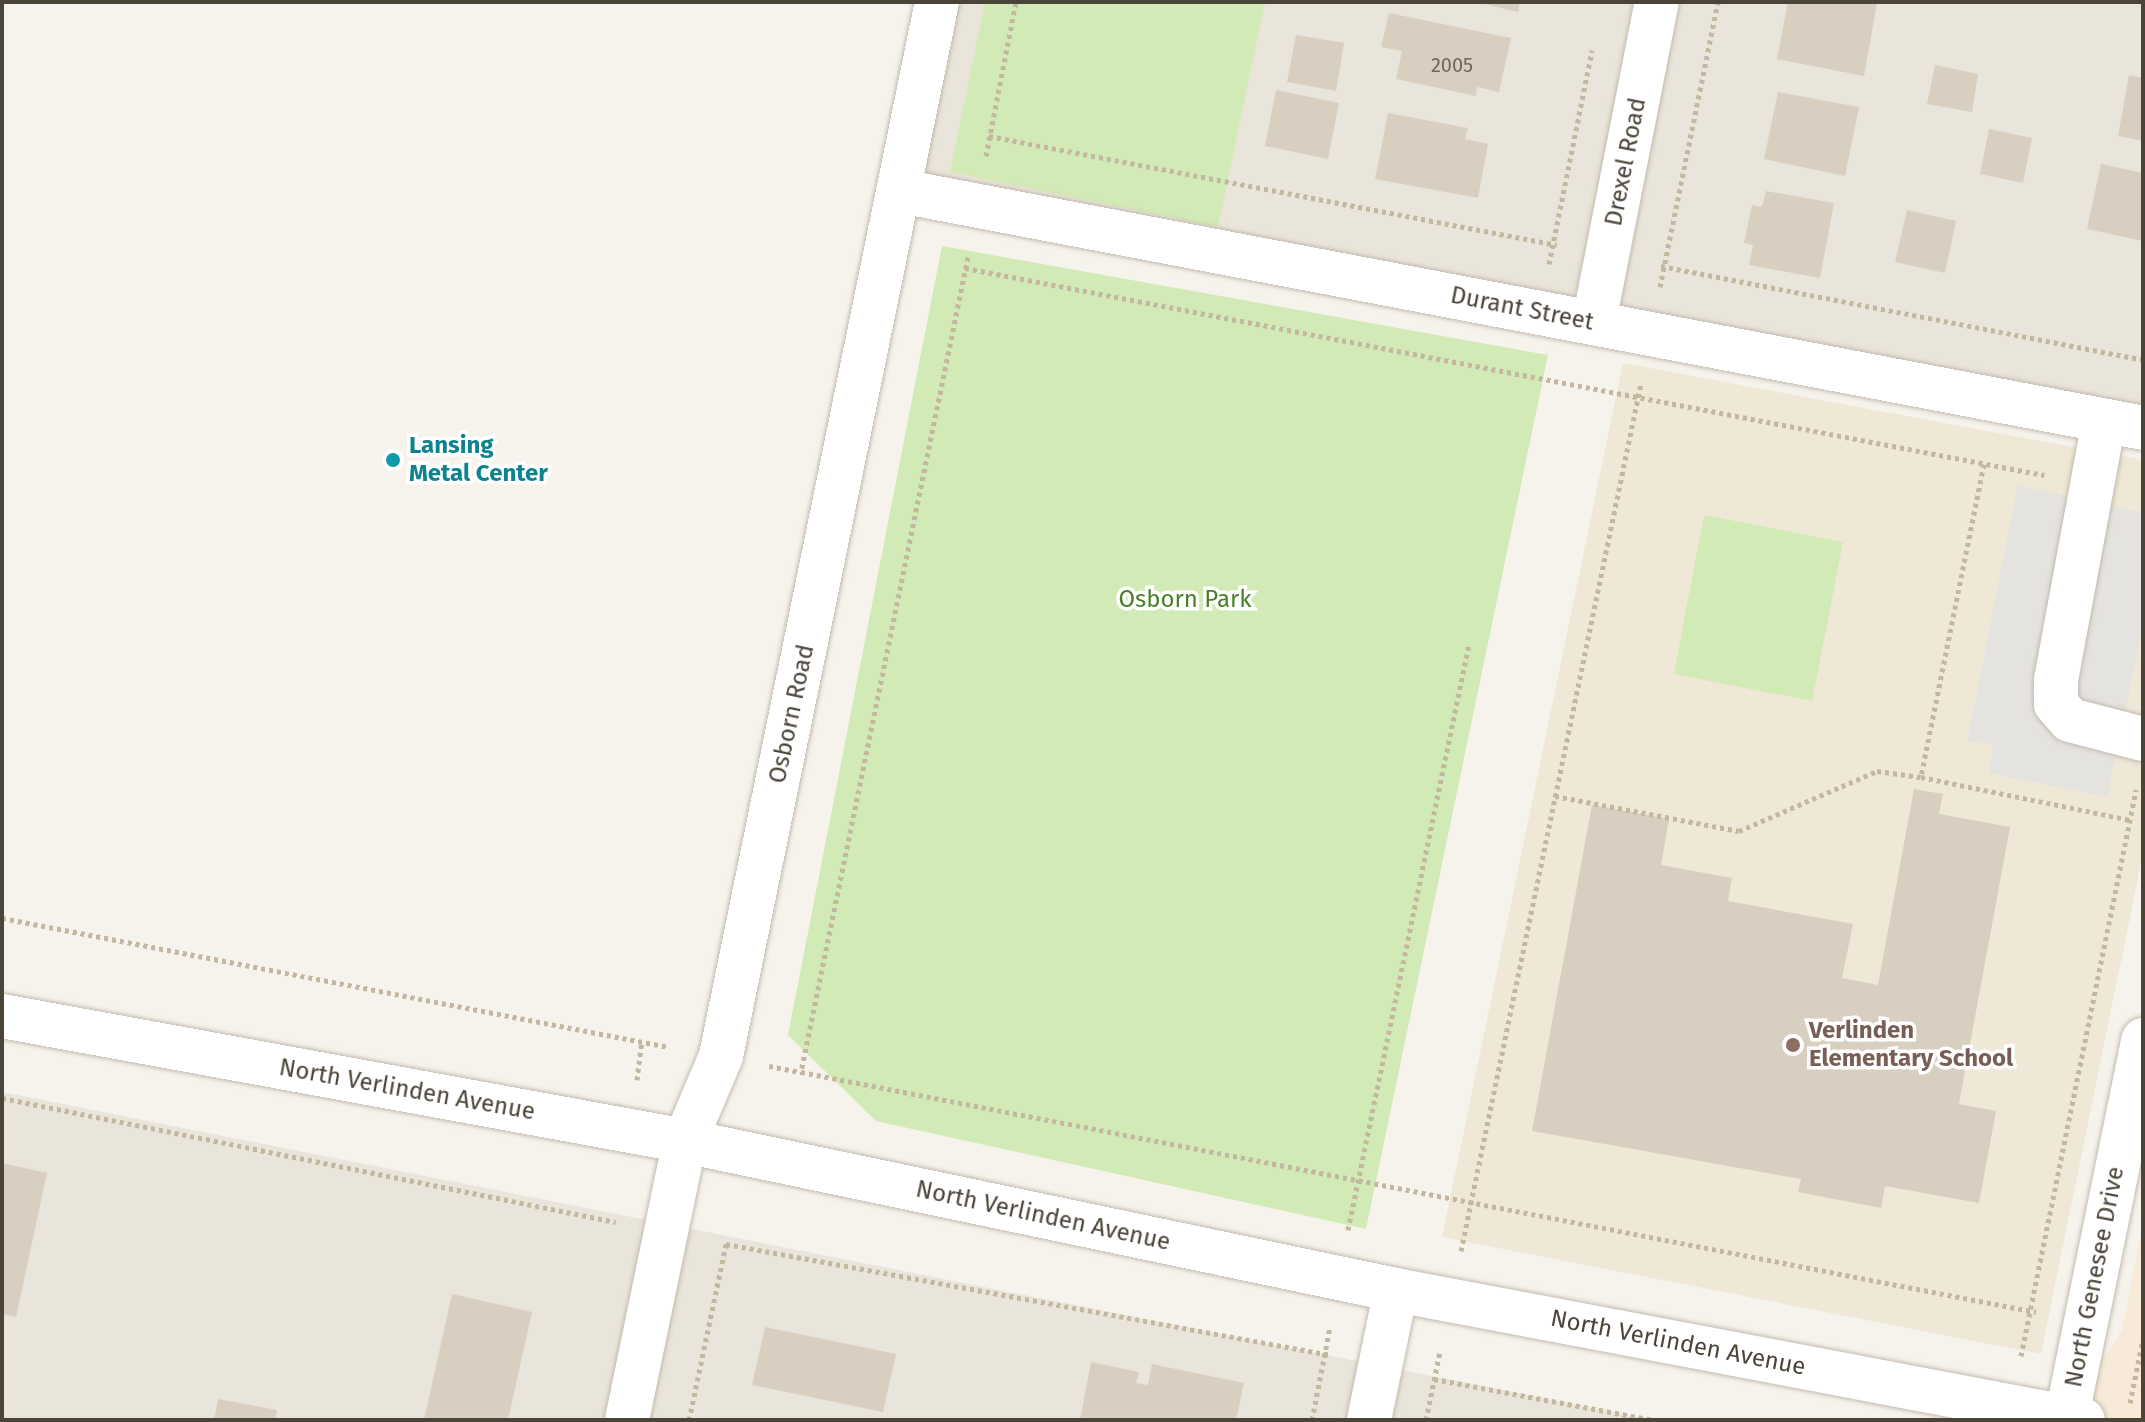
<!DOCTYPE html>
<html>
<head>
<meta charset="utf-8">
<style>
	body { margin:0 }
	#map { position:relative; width:2145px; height:1422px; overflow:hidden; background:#f6f3ec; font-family:"Fira Sans",sans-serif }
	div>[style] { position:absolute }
	.residential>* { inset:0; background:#eae5da }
	.commercial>* { inset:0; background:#f7ead8 }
	.education>* { inset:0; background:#efe8d6 }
	.green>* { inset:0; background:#d2eab5 }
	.parking>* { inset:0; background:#e5e3e0 }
	.building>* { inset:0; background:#d8cfc1 }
	.path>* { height:5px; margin-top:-2.5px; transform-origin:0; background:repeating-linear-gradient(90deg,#c4b79f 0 4px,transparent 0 8px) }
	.roads { filter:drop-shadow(0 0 2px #c2bbae) drop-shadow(0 0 2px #c2bbae) }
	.minor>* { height:44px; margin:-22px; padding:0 22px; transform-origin:22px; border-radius:22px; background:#fff }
	.dots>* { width:22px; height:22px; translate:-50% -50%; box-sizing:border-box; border:4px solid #fff; border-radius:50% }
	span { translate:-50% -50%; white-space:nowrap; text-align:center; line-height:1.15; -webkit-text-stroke:7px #fff; paint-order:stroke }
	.number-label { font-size:20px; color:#6e675b }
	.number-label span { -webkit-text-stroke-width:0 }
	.street-label { font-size:24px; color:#4b4439 }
	.culture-label { font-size:24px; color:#0d838f; font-weight:700 }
	.left { translate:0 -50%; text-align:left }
	.park-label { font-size:24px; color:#4a7f2a }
	.education-label { font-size:24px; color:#785e54; font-weight:700 }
	.frame { position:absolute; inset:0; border:4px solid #4b4439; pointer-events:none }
</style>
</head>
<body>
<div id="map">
	<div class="residential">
		<div style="clip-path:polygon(937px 2px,2143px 2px,2143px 439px,900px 191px)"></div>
		<div style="clip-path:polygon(2px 1092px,1654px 1420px,2px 1420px)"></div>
	</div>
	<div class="commercial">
		<div style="clip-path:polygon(2143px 1222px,2143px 1420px,2067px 1417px,2122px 1330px)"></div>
	</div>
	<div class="education">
		<div style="clip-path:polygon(1623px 363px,2143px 460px,2143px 853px,2041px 1354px,1442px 1237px)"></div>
	</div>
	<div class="green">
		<div style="clip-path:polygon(985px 2px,1265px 2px,1218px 227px,950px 172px)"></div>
		<div style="clip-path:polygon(942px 246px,1548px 355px,1366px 1229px,876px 1121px,788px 1035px)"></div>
		<div style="clip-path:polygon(1704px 515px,1843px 542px,1812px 701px,1674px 674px)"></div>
	</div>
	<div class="parking">
		<div style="clip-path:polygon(2018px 485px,2143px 513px,2143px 626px,2107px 797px,1989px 773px,1993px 744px,1967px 742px)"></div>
	</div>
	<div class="building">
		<div style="clip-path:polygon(1476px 2px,1520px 2px,1518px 12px)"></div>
		<div style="clip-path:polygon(1788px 2px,1877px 3px,1864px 76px,1777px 59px)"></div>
		<div style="clip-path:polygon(1389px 13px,1511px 38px,1499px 92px,1477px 87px,1476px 96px,1396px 79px,1402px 51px,1381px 47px)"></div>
		<div style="clip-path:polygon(1296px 35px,1344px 43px,1336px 91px,1287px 82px)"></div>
		<div style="clip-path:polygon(1935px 65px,1978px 74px,1972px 112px,1927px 104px)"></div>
		<div style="clip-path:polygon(2129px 75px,2143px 78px,2143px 141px,2118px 136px)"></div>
		<div style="clip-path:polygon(1276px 90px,1339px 103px,1328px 159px,1265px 146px)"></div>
		<div style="clip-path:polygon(1778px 92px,1859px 107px,1845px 176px,1764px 159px)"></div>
		<div style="clip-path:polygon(1388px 113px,1468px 128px,1465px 139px,1488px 144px,1478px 198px,1375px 179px)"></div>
		<div style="clip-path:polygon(1989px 129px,2032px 138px,2023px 183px,1980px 174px)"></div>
		<div style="clip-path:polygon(2101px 164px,2143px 173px,2143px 241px,2087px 229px)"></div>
		<div style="clip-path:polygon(1766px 191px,1834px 203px,1820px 278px,1749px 265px,1753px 245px,1744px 243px,1752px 205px,1762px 207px)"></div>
		<div style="clip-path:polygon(1907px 210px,1956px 221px,1945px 273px,1895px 262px)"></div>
		<div style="clip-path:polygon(1914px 789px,1943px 794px,1939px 814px,2010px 827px,1959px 1104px,1996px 1111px,1979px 1203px,1885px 1186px,1881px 1208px,1798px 1192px,1801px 1179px,1532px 1131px,1592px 805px,1669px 819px,1661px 865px,1732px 878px,1728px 901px,1853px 924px,1842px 978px,1878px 985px)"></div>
		<div style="clip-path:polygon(2px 1163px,47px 1173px,16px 1317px,2px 1314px)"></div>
		<div style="clip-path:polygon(452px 1294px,532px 1312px,508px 1420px,424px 1420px)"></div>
		<div style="clip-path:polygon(765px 1327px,896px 1354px,883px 1412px,752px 1385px)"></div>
		<div style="clip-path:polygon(1091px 1362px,1139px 1372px,1136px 1383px,1148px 1385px,1152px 1364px,1244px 1383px,1236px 1420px,1080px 1420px)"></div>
		<div style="clip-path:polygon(218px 1399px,277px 1410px,275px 1420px,214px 1420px)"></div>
	</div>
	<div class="path">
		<div style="left:989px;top:136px;width:578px;rotate:10.86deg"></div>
		<div style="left:986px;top:156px;width:157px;rotate:-79deg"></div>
		<div style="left:968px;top:257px;width:832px;rotate:101.58deg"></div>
		<div style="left:801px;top:1072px;width:1258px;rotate:11deg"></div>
		<div style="left:1549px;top:264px;width:218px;rotate:-78.6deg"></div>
		<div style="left:1661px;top:266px;width:491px;rotate:11deg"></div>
		<div style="left:965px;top:268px;width:1099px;rotate:10.86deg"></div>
		<div style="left:1660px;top:287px;width:291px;rotate:-78.5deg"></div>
		<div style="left:1984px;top:464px;width:319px;rotate:101.4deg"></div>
		<div style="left:1921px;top:777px;width:213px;rotate:11.6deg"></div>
		<div style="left:1555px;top:796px;width:187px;rotate:10.8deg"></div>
		<div style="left:1739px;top:831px;width:150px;rotate:-23.5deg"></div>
		<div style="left:1877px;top:771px;width:44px;rotate:7.8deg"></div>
		<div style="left:2px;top:918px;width:679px;rotate:10.95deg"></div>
		<div style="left:769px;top:1066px;width:33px;rotate:11deg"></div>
		<div style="left:637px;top:1080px;width:38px;rotate:-83deg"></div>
		<div style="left:2px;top:1098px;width:626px;rotate:11.42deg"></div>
		<div style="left:1348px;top:1230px;width:598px;rotate:-78.33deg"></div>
		<div style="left:1461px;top:1251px;width:886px;rotate:-78.28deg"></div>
		<div style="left:2021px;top:1356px;width:578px;rotate:-78.51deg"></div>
		<div style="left:1434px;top:1379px;width:223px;rotate:10.6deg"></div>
		<div style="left:2130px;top:1403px;width:65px;rotate:-78.5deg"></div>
		<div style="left:689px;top:1420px;width:180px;rotate:-78.1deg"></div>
		<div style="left:726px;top:1244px;width:615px;rotate:10.4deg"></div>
		<div style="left:1312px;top:1420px;width:95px;rotate:-79deg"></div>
		<div style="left:1426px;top:1420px;width:70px;rotate:-78.5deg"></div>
	</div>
	<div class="roads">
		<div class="minor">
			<div style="left:900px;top:191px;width:1265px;rotate:10.79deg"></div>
			<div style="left:1594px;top:322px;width:326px;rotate:-78.9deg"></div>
			<div style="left:2104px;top:421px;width:263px;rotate:100.5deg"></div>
			<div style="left:2056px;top:680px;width:24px;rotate:90deg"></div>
			<div style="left:2056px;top:704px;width:21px;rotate:49deg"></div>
			<div style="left:2070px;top:720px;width:75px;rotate:14.6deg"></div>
			<div style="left:2px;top:1016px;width:694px;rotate:10.37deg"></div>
			<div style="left:685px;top:1141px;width:726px;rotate:11.84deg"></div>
			<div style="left:1396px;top:1290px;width:699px;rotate:10.72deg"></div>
			<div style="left:627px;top:1420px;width:285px;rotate:-78.3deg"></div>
			<div style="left:685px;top:1141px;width:92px;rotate:-67deg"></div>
			<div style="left:721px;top:1056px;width:1076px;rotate:-78.42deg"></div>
			<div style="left:1369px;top:1420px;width:133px;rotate:-78.3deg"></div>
			<div style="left:2066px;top:1420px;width:388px;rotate:-78.5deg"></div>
		</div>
	</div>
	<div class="dots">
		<div style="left:393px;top:460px;background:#0f9aa8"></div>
		<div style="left:1793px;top:1045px;background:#8d6e63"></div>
	</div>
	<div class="number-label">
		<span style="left:1452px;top:65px">2005</span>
	</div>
	<div class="street-label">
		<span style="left:1626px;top:162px;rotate:-79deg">Drexel Road</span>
		<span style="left:1522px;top:309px;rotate:11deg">Durant Street</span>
		<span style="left:792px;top:714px;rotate:-78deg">Osborn Road</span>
		<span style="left:407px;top:1090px;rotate:10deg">North Verlinden Avenue</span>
		<span style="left:1043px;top:1216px;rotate:12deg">North Verlinden Avenue</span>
		<span style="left:2095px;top:1277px;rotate:-79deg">North Genesee Drive</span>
		<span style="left:1678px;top:1343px;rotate:11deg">North Verlinden Avenue</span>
	</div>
	<div class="culture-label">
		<span class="left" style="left:409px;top:460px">Lansing<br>Metal Center</span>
	</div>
	<div class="park-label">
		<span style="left:1185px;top:600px">Osborn Park</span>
	</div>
	<div class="education-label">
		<span class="left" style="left:1809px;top:1045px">Verlinden<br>Elementary School</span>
	</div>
	<div class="frame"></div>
</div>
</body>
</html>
